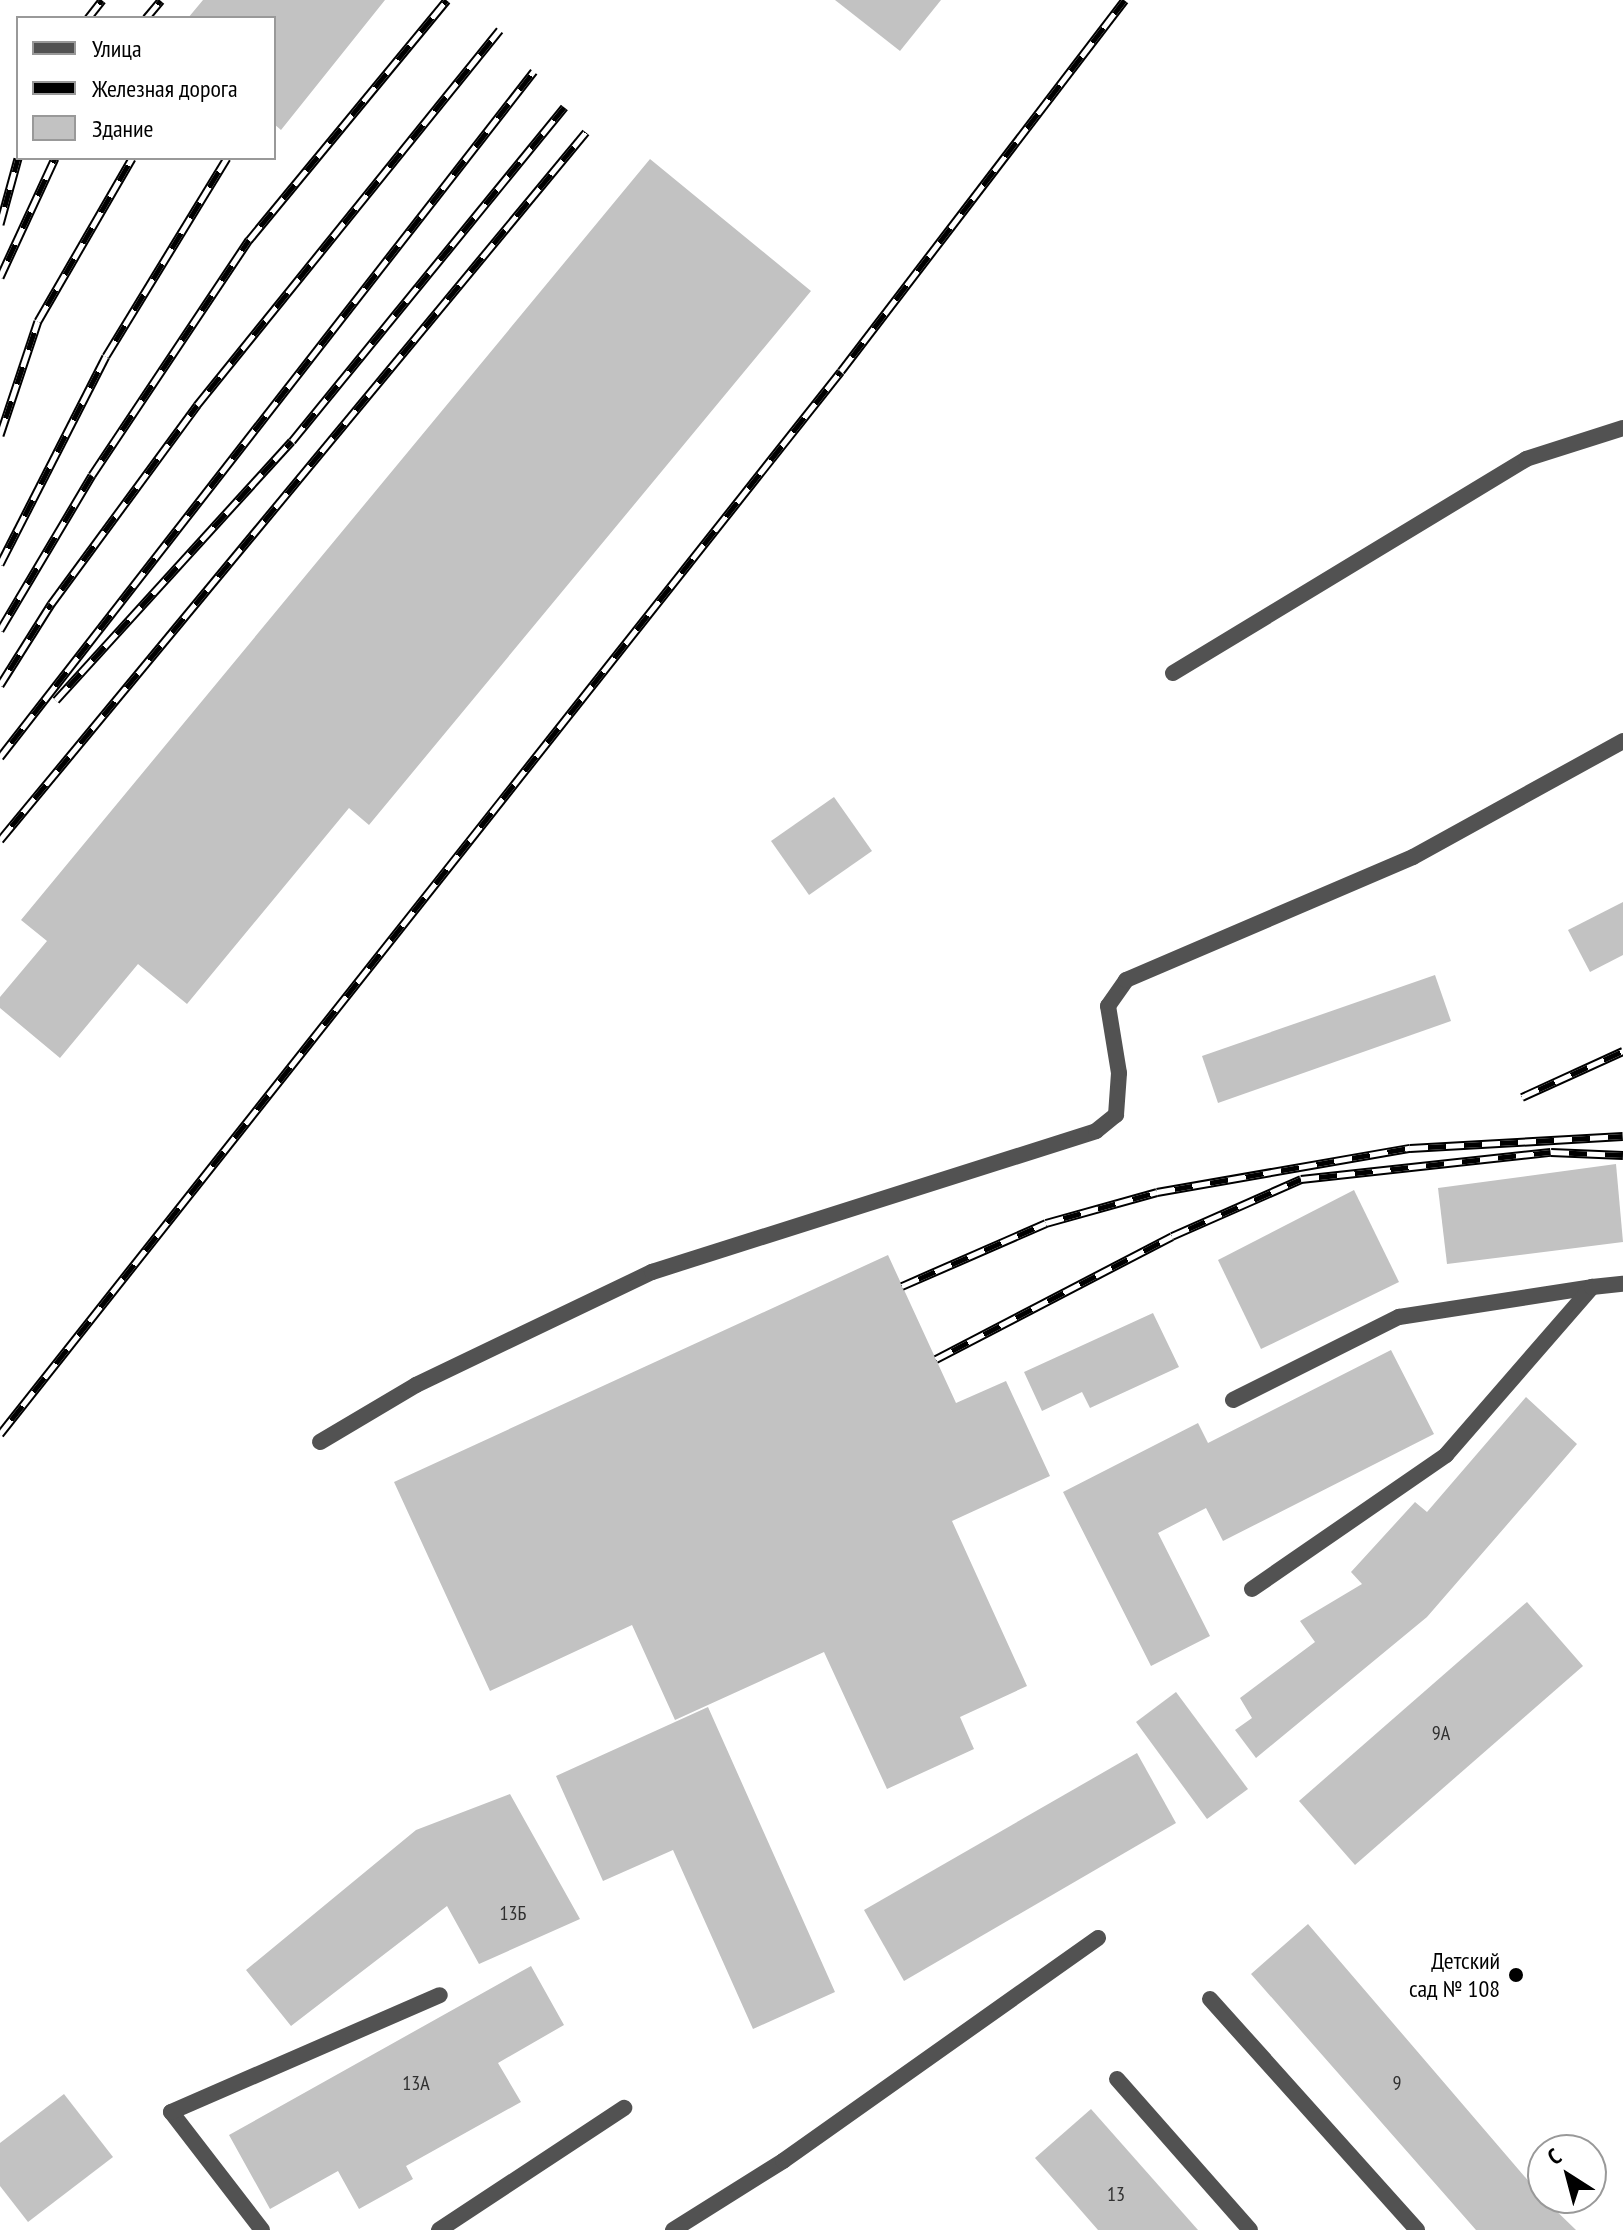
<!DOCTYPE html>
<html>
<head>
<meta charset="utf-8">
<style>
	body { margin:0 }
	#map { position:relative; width:1623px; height:2230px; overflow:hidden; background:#fff; font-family:"PT Sans Narrow",sans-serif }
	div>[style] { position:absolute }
	.building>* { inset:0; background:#c2c2c2 }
	.service>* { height:16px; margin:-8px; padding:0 8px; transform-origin:8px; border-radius:8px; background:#525252 }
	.minor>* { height:16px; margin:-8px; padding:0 8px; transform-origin:8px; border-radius:8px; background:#525252 }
	.rail>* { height:9px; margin-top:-4.5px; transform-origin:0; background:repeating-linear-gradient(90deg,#fff 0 18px,#000 0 36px); box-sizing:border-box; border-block:2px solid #000 }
	.dots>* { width:22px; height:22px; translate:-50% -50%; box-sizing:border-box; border:4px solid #fff; border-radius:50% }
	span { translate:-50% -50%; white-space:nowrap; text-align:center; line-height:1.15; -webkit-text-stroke:7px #fff; paint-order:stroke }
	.number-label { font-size:20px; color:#303030 }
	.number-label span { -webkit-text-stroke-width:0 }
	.poi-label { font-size:24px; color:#000 }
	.right { translate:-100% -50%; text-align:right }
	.legend { position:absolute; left:16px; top:16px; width:260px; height:144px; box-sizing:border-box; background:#fff; border:2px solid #999; margin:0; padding:10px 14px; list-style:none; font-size:24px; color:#000 }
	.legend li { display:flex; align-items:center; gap:16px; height:40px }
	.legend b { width:40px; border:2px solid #999 }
	.north { position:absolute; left:1527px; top:2134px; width:80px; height:80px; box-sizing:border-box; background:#fff; border:2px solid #999; border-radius:50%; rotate:324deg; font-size:22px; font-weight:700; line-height:32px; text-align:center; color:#000 }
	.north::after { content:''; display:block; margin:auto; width:28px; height:36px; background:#000; clip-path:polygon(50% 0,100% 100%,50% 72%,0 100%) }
</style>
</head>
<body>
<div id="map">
	<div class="building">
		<div style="clip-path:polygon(203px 0,385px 0,281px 130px,274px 124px,274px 18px,188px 18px)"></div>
		<div style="clip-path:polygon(835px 0,941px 0,900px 51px)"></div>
		<div style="clip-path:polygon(650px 159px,811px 291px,369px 825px,349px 808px,187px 1004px,138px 964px,60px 1058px,0 1008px,0 997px,47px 941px,21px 920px)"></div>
		<div style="clip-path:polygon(834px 797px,872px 851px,809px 895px,771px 841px)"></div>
		<div style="clip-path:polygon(1623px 902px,1623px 955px,1590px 972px,1568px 930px)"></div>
		<div style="clip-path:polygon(1435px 975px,1451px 1021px,1218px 1103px,1202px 1056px)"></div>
		<div style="clip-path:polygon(1616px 1164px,1623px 1242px,1447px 1264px,1438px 1188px)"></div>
		<div style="clip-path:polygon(1354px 1190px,1399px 1282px,1261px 1349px,1218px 1260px)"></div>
		<div style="clip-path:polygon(888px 1255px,956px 1403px,1006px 1381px,1050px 1476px,952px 1521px,1027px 1686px,960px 1717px,974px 1749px,887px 1789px,824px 1652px,675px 1720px,632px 1625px,490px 1691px,394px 1482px)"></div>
		<div style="clip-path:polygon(1153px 1313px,1179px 1367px,1090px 1408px,1082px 1392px,1042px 1411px,1024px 1372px)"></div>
		<div style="clip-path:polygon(1391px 1350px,1434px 1434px,1223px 1541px,1206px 1508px,1158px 1533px,1210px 1636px,1151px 1666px,1063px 1492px,1198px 1423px,1208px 1443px)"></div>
		<div style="clip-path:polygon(1526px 1397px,1577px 1444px,1427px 1617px,1256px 1758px,1235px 1730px,1252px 1718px,1240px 1698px,1315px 1642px,1300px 1621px,1362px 1584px,1351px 1572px,1415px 1502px,1427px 1512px)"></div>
		<div style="clip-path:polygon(1527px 1602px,1583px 1666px,1355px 1865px,1299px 1801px)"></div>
		<div style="clip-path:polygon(1176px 1692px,1248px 1789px,1207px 1819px,1136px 1722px)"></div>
		<div style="clip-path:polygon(708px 1707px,835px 1992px,753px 2029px,673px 1850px,603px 1881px,556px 1776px)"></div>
		<div style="clip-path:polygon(1137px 1753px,1176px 1823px,904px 1981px,864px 1910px)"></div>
		<div style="clip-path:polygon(510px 1794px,580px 1919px,479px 1964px,447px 1906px,291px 2026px,246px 1970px,416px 1830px)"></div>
		<div style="clip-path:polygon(1308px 1924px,1543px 2198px,1576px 2230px,1476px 2230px,1251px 1974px)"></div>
		<div style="clip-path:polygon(531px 1966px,564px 2025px,498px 2063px,521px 2102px,406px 2166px,413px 2179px,359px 2209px,338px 2171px,270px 2209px,229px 2135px)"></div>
		<div style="clip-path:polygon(64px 2094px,113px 2157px,28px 2222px,0 2186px,0 2143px)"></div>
		<div style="clip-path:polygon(1091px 2109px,1198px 2230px,1098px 2230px,1035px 2158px)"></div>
	</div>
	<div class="service">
		<div style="left:1173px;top:673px;width:413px;rotate:-31.2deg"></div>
		<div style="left:1526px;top:459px;width:102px;rotate:-17.7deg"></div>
		<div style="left:1233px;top:1400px;width:186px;rotate:-26.6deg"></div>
		<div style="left:1399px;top:1317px;width:195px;rotate:-8.8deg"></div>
		<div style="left:320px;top:1442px;width:112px;rotate:-30.7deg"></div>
		<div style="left:416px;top:1385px;width:262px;rotate:-25.6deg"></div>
		<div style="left:652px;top:1272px;width:466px;rotate:-17.6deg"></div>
		<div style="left:1096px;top:1131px;width:26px;rotate:-39deg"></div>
		<div style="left:1116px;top:1115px;width:42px;rotate:-85.9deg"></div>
		<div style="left:1119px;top:1073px;width:68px;rotate:-99.3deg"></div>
		<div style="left:1108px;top:1006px;width:32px;rotate:-55deg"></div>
		<div style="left:1126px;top:980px;width:312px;rotate:-23.2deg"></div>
		<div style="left:1413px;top:857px;width:240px;rotate:-28.9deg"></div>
		<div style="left:1252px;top:1589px;width:236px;rotate:-34.6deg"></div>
		<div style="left:1446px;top:1455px;width:223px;rotate:-49deg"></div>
		<div style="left:1592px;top:1287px;width:31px;rotate:-6deg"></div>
		<div style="left:1210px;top:1999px;width:310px;rotate:48.1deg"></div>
		<div style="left:1117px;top:2079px;width:201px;rotate:48.6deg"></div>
		<div style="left:262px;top:2230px;width:149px;rotate:-127.6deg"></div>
		<div style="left:171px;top:2112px;width:293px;rotate:-23.5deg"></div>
		<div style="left:439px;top:2230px;width:222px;rotate:-33.4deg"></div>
	</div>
	<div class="minor">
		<div style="left:673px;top:2230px;width:130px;rotate:-32.1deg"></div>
		<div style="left:783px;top:2161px;width:386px;rotate:-35.3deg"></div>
	</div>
	<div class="rail">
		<div style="left:88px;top:18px;width:23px;rotate:-52deg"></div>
		<div style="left:146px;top:18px;width:23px;rotate:-50deg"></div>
		<div style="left:0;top:224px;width:68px;rotate:-74.7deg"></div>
		<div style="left:0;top:277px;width:131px;rotate:-65.2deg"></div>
		<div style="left:0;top:435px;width:120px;rotate:-71.6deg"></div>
		<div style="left:38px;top:321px;width:188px;rotate:-60deg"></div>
		<div style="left:0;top:564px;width:233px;rotate:-63deg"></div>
		<div style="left:106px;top:356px;width:232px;rotate:-58.6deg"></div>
		<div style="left:0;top:630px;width:180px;rotate:-59.3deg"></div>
		<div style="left:92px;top:475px;width:283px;rotate:-56.3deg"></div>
		<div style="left:249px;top:240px;width:311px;rotate:-50.5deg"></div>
		<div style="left:0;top:685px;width:96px;rotate:-57.8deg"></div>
		<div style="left:51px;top:604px;width:247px;rotate:-53.7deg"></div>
		<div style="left:197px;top:405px;width:482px;rotate:-51.1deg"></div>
		<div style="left:56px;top:700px;width:350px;rotate:-47.7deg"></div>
		<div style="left:292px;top:441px;width:431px;rotate:-50.8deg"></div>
		<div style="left:0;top:757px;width:869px;rotate:-52.1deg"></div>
		<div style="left:0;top:840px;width:919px;rotate:-50.39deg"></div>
		<div style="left:1522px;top:1097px;width:111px;rotate:-24.5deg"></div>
		<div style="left:902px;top:1286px;width:157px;rotate:-23.6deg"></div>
		<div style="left:1046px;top:1223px;width:115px;rotate:-15.6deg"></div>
		<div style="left:1157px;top:1192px;width:257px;rotate:-9.9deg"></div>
		<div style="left:1410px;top:1148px;width:213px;rotate:-3.2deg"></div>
		<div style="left:936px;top:1359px;width:266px;rotate:-27.5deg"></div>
		<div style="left:1172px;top:1236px;width:141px;rotate:-23.8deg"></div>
		<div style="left:1301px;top:1179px;width:251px;rotate:-6.2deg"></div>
		<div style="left:1551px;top:1152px;width:72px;rotate:2.4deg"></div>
		<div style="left:0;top:1434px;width:1355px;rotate:-51.65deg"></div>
		<div style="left:841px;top:371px;width:467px;rotate:-52.6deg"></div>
	</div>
	<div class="dots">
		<div style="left:1516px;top:1975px;background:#000"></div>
	</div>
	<div class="number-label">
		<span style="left:1441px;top:1733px">9А</span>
		<span style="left:513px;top:1913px">13Б</span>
		<span style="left:416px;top:2083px">13А</span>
		<span style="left:1397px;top:2083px">9</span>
		<span style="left:1116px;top:2194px">13</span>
	</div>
	<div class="poi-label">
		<span class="right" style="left:1500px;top:1975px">Детский<br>сад № 108</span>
	</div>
	<ul class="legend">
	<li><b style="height:10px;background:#525252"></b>Улица</li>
	<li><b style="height:10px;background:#000"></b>Железная дорога</li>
	<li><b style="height:22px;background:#c2c2c2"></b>Здание</li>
	</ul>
	<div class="north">С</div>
</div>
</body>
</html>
